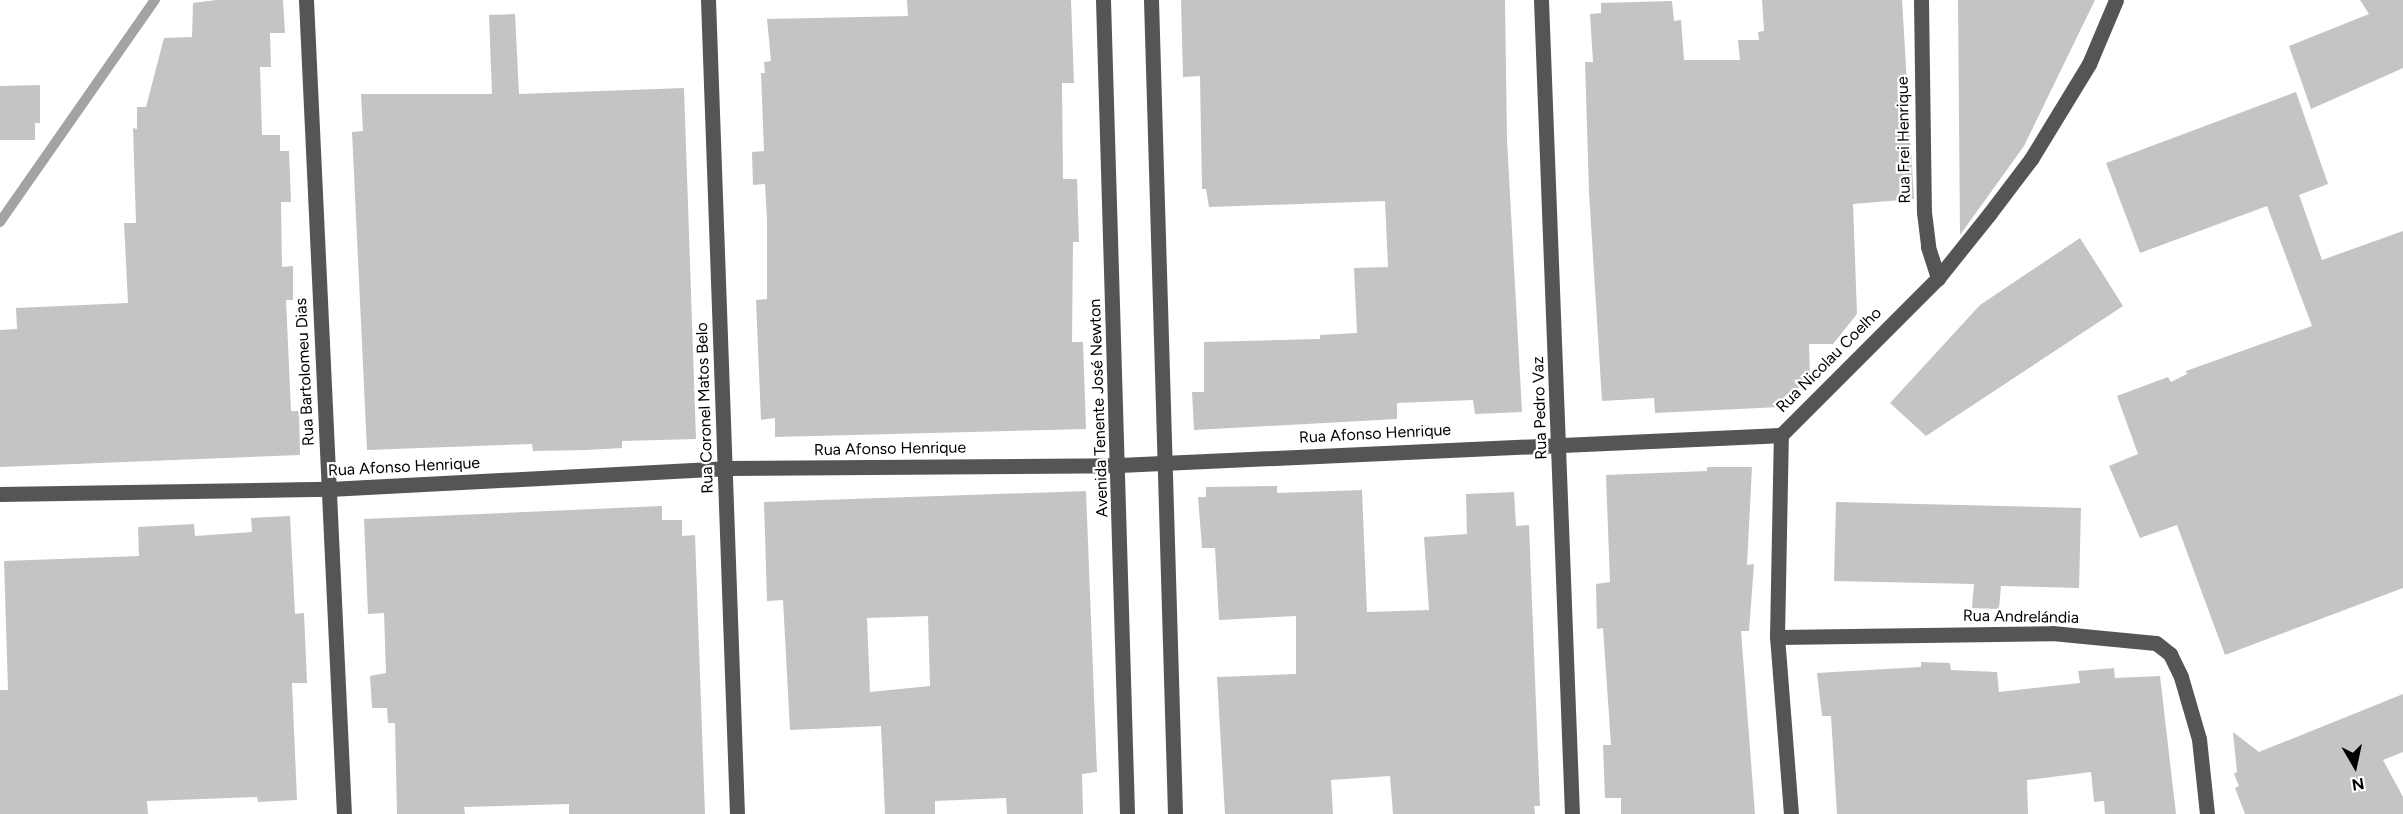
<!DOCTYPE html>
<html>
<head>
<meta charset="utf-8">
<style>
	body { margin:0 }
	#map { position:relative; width:2403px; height:814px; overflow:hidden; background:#fff; font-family:Figtree,sans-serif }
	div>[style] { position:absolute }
	.stream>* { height:10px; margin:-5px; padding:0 5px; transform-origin:5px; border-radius:5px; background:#a3a3a3 }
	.building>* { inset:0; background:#c4c4c4 }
	.minor>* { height:15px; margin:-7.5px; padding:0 7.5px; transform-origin:7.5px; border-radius:7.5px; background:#555 }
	span { translate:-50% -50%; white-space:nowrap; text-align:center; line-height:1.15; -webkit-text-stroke:4.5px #fff; paint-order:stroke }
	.street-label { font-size:16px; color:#000 }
	.north { position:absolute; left:2325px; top:736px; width:60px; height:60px; -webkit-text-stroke:4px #fff; paint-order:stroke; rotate:171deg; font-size:16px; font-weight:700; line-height:24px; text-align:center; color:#000 }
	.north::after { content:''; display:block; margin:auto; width:21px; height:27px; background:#000; clip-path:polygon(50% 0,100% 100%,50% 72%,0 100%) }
</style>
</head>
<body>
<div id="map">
	<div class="stream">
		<div style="left:0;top:222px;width:271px;rotate:-55.1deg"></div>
	</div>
	<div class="building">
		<div style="clip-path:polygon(216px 0,283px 0,285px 33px,270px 33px,271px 67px,260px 67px,262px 135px,280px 135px,280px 151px,289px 151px,291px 202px,281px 202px,282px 267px,293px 266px,293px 300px,286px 300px,291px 411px,299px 411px,300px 455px,0 467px,0 330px,17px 329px,16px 308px,128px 303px,124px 223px,136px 223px,133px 128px,137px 129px,137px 107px,146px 107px,164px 38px,192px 37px,193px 3px)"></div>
		<div style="clip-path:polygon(907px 0,1071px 0,1074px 83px,1062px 83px,1063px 179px,1077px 179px,1079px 242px,1073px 242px,1072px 342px,1083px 342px,1086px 429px,775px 437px,775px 418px,761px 420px,756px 300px,767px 299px,767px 220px,765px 184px,753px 185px,752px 152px,764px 151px,761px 73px,765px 73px,764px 62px,771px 61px,767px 19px,908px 16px)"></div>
		<div style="clip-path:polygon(1181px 0,1505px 0,1507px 140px,1522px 412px,1475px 414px,1473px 400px,1397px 403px,1397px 419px,1194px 430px,1192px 392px,1204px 392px,1204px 342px,1320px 339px,1320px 335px,1357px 333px,1354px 268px,1388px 267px,1385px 201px,1209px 207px,1206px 189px,1202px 189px,1200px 76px,1183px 77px)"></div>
		<div style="clip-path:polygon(1762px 0,1902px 0,1914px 199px,1853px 204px,1857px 314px,1833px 344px,1809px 344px,1810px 375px,1782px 407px,1655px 413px,1654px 398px,1602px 401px,1589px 192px,1585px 62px,1593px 62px,1590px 14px,1601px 13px,1601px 3px,1672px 1px,1674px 21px,1681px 20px,1684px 60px,1740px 60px,1738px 40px,1759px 40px,1758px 32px,1764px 31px)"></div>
		<div style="clip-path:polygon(1958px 0,2095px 0,2024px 146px,1960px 235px)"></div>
		<div style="clip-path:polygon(2360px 0,2403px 0,2403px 68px,2311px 109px,2289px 46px,2369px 14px)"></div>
		<div style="clip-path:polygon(515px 14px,519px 94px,684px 88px,696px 439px,622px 441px,622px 448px,586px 450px,533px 451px,532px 444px,367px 450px,352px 132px,363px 131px,361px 94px,492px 94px,489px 15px)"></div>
		<div style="clip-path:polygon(40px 85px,40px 123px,35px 123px,35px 140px,0 140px,0 86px)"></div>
		<div style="clip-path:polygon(2296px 92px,2328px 184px,2299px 195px,2322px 260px,2403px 231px,2403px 588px,2225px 655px,2177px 525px,2140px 538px,2109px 466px,2138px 454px,2117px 396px,2168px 377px,2171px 382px,2187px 374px,2186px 371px,2312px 326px,2267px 206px,2140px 253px,2106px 163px)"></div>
		<div style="clip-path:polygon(2080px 238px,2123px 306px,1926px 436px,1890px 403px,1980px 305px)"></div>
		<div style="clip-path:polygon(1707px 467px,1752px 467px,1747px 565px,1754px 564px,1749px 631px,1741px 631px,1755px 814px,1621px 814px,1621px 798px,1605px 798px,1603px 745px,1611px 745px,1603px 628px,1597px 629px,1596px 584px,1610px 582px,1606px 475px,1707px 471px)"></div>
		<div style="clip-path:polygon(1277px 486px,1277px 493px,1362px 490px,1367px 612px,1429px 610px,1424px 537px,1467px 534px,1466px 494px,1514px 492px,1516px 526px,1529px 525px,1540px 806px,1534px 806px,1535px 814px,1393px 814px,1390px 776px,1331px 780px,1333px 814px,1225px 814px,1217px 677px,1296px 674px,1296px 616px,1219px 620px,1215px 548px,1202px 548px,1198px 497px,1206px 497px,1206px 487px)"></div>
		<div style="clip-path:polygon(evenodd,1086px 491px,1097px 772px,1082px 774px,1083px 814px,1007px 814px,1006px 798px,935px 801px,935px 814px,885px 814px,881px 726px,790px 730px,783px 600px,767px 601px,764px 502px,1086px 491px,928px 616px,930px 686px,870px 692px,867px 618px,928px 616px)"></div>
		<div style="clip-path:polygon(1836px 502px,2081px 508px,2079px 588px,2001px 586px,1999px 609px,1972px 608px,1974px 584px,1834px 581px)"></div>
		<div style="clip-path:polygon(662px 506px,662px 520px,682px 520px,682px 536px,695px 535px,705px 814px,569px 814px,569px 804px,464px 807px,465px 814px,397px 814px,395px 723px,388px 723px,387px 708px,372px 708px,370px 676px,386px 673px,384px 613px,368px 614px,364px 519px)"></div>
		<div style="clip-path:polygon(290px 516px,295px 614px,304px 613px,307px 683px,292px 683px,297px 800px,258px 802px,257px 797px,147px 801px,148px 814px,0 814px,0 690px,8px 690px,4px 561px,139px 556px,138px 527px,194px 524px,195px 536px,252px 532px,251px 518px)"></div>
		<div style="clip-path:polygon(1921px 662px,1950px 663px,1951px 670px,1997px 672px,1999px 692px,2080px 683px,2078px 671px,2114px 668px,2115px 678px,2160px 676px,2176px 814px,2105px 814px,2104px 801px,2094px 802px,2091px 772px,2027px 780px,2028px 814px,1837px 814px,1831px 716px,1822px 716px,1817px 673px,1921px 667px)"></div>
		<div style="clip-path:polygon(2403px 694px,2403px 752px,2383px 760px,2403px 797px,2403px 814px,2245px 814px,2235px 788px,2239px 786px,2234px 774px,2237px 772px,2233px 732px,2259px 752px)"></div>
	</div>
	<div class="minor">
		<div style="left:306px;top:0;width:815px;rotate:87.33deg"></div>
		<div style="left:708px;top:0;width:815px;rotate:87.96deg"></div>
		<div style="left:1103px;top:0;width:814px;rotate:88.31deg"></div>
		<div style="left:1151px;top:0;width:814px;rotate:88.31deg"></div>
		<div style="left:1541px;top:0;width:815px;rotate:87.82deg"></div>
		<div style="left:1921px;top:0;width:212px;rotate:89.2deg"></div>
		<div style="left:1924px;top:212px;width:35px;rotate:83deg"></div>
		<div style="left:1928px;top:247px;width:33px;rotate:72deg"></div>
		<div style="left:0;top:494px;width:329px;rotate:-0.9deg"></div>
		<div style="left:329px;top:489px;width:397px;rotate:-3deg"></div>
		<div style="left:725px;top:468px;width:394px;rotate:-0.4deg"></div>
		<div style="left:1119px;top:465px;width:663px;rotate:-2.59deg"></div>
		<div style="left:1777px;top:637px;width:275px;rotate:-0.8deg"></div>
		<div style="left:2052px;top:633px;width:104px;rotate:5.5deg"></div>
		<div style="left:2156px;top:643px;width:18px;rotate:38deg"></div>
		<div style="left:2170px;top:654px;width:25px;rotate:64deg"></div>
		<div style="left:2181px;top:677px;width:65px;rotate:73.8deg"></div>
		<div style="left:2199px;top:739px;width:75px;rotate:83.9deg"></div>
		<div style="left:1791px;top:814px;width:178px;rotate:-94.5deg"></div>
		<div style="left:1777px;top:637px;width:202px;rotate:-88.9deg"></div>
		<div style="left:1781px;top:435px;width:222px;rotate:-45deg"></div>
		<div style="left:1938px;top:278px;width:83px;rotate:-51.3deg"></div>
		<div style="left:1990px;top:213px;width:68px;rotate:-52.8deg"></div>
		<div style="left:2031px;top:159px;width:111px;rotate:-58.6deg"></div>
		<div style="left:2089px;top:64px;width:69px;rotate:-67.1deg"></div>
	</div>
	<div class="street-label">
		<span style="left:1904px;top:140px;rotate:-91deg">Rua Frei Henrique</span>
		<span style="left:1829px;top:360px;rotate:-45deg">Rua Nicolau Coelho</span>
		<span style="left:305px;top:372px;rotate:-93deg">Rua Bartolomeu Dias</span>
		<span style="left:705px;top:408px;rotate:-92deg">Rua Coronel Matos Belo</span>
		<span style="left:1099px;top:408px;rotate:-92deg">Avenida Tenente José Newton</span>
		<span style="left:1540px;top:408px;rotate:-92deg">Rua Pedro Vaz</span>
		<span style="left:1375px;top:434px;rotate:-3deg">Rua Afonso Henrique</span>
		<span style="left:890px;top:449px;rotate:-1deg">Rua Afonso Henrique</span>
		<span style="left:404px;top:467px;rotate:-3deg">Rua Afonso Henrique</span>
		<span style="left:2021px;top:617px;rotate:1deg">Rua Andrelándia</span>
	</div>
	<div class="north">N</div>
</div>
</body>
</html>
